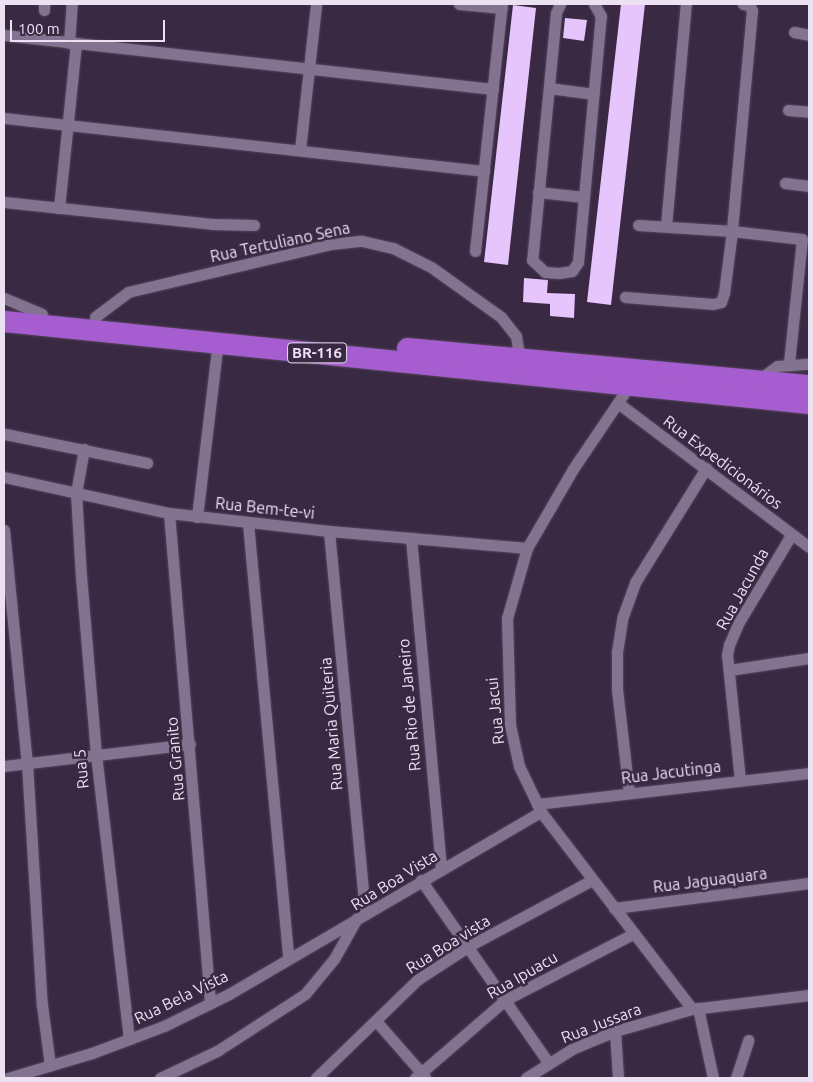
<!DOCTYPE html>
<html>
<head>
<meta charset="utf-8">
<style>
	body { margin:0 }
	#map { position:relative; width:813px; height:1082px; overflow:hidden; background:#392943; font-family:Ubuntu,sans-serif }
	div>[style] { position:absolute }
	.building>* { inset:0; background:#e6c4fc }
	.roads { filter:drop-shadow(0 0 1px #55475d) drop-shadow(0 0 1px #55475d) }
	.street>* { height:11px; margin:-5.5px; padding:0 5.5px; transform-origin:5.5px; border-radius:5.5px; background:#847390 }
	.highway>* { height:21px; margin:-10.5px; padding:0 10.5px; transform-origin:10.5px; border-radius:10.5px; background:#a65dcf }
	span { translate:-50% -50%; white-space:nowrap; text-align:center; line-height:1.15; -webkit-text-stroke:5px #392943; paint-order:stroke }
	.shield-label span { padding:1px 4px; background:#392943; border:1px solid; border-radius:4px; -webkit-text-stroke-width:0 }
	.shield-label { font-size:15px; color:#ebe1f2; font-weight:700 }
	.street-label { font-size:16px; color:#ebe1f2 }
	.frame { position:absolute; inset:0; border:5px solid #ebe1f2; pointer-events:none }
	.scale { position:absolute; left:10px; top:20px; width:155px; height:22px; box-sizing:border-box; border:2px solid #ebe1f2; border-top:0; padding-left:6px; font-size:15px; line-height:18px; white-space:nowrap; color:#ebe1f2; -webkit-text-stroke:4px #392943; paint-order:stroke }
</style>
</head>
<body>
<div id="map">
	<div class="building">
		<div style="clip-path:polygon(621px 4px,645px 4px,611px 305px,587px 302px)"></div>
		<div style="clip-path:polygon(513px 5px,536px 8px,508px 265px,484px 262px)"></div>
		<div style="clip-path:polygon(565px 18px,587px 20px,584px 41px,563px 38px)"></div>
		<div style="clip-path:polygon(524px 278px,548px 280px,547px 293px,575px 294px,574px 318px,550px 316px,550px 304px,523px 302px)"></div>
	</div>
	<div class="roads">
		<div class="street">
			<div style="left:459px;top:4px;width:43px;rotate:5.3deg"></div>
			<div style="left:560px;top:4px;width:10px;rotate:114deg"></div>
			<div style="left:556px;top:13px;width:248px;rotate:95.5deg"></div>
			<div style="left:532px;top:260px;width:18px;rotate:43deg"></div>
			<div style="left:545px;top:272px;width:14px;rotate:4deg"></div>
			<div style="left:559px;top:273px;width:13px;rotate:-9deg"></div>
			<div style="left:572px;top:271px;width:11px;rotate:-56deg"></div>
			<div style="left:578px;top:262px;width:247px;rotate:-84.7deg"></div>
			<div style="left:601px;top:16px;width:14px;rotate:-120deg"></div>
			<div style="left:743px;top:4px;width:6px;rotate:9deg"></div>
			<div style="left:749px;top:5px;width:6px;rotate:59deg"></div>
			<div style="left:752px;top:10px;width:222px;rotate:95.2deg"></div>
			<div style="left:732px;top:231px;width:70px;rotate:6.5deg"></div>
			<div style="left:802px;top:239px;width:125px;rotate:96deg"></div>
			<div style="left:44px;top:10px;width:6px;rotate:-90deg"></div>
			<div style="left:794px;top:32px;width:15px;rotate:11deg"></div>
			<div style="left:4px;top:35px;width:492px;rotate:6.3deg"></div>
			<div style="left:69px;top:43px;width:39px;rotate:-86deg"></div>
			<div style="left:549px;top:88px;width:45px;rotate:7.6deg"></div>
			<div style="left:788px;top:110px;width:21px;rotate:5deg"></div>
			<div style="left:4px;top:118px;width:483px;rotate:6.3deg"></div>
			<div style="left:300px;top:150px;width:147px;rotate:-83.7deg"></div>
			<div style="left:785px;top:183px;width:24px;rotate:7deg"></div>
			<div style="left:538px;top:192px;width:46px;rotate:6.2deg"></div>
			<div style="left:4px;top:202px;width:209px;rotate:6deg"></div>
			<div style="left:212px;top:224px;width:42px;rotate:1.4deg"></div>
			<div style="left:59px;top:208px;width:165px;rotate:-84.1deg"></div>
			<div style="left:666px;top:226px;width:223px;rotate:-84.9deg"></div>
			<div style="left:475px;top:251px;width:248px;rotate:-83.8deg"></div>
			<div style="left:625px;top:297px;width:88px;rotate:4.5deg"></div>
			<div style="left:713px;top:304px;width:8px;rotate:-14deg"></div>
			<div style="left:721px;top:302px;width:9px;rotate:-72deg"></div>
			<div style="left:724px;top:293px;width:63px;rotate:-82.6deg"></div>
			<div style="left:732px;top:231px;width:94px;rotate:-176.3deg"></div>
			<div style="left:4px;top:298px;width:41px;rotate:22.8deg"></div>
			<div style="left:95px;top:317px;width:41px;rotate:-37.1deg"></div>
			<div style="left:128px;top:292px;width:209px;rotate:-13.3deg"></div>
			<div style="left:331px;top:244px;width:31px;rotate:-6deg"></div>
			<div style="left:362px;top:241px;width:32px;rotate:13deg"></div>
			<div style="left:393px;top:248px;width:42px;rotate:26.6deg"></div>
			<div style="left:431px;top:267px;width:86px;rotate:35.5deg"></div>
			<div style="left:501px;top:317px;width:24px;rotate:52deg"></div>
			<div style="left:516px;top:336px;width:24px;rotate:81deg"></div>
			<div style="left:758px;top:380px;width:24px;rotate:-36deg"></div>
			<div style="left:777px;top:366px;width:32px;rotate:-4deg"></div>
			<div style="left:629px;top:386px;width:100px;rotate:124deg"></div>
			<div style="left:573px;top:469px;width:91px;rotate:120.2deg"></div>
			<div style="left:527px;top:548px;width:73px;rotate:105.9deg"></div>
			<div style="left:507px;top:618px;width:107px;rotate:88.4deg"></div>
			<div style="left:510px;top:725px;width:42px;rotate:77.6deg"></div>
			<div style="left:519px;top:766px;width:51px;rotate:64.4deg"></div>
			<div style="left:541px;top:812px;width:248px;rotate:52.5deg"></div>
			<div style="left:618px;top:403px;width:239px;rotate:37deg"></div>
			<div style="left:5px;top:434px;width:145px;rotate:11.5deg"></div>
			<div style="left:84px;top:449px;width:45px;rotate:100.3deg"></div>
			<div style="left:76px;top:493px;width:83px;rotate:86.6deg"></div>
			<div style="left:81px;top:576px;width:179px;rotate:85.2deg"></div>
			<div style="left:96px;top:754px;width:287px;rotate:83.4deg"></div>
			<div style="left:4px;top:477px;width:169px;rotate:12.3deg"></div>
			<div style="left:169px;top:513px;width:161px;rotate:6.4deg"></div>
			<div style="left:329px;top:531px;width:199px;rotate:4.9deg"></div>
			<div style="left:169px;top:513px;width:492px;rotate:85.2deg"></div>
			<div style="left:197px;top:517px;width:176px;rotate:-83.2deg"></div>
			<div style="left:248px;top:523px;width:437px;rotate:84.7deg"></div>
			<div style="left:4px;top:530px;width:234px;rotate:84.4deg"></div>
			<div style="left:27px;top:763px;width:242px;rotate:86.5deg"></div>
			<div style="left:42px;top:1005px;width:61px;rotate:82.4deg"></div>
			<div style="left:329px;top:531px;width:385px;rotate:84.6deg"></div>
			<div style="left:411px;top:538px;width:333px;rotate:84.8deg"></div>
			<div style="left:729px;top:670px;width:81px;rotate:-8.5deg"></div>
			<div style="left:4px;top:766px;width:187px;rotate:-6.7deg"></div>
			<div style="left:740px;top:780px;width:126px;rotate:-95.9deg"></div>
			<div style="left:727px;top:655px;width:10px;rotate:-79deg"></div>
			<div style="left:729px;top:645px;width:25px;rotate:-67deg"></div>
			<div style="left:739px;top:622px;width:101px;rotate:-59.1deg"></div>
			<div style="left:629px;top:793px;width:105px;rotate:-96.6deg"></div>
			<div style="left:617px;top:689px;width:37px;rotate:-90deg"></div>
			<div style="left:617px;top:652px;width:36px;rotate:-81deg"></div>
			<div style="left:623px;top:616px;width:37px;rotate:-70deg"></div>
			<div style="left:636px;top:581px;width:133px;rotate:-58.2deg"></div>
			<div style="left:537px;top:804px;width:274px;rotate:-6.5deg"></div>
			<div style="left:421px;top:880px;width:222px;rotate:55.1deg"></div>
			<div style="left:614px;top:908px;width:197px;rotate:-7.3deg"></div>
			<div style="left:698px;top:1008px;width:72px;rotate:77.9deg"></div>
			<div style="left:376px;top:1021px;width:74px;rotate:48.8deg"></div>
			<div style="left:615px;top:1031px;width:47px;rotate:86.3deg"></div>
			<div style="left:8px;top:1078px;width:88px;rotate:-16.6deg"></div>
			<div style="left:92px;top:1053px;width:77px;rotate:-20.6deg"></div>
			<div style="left:164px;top:1026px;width:72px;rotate:-26.2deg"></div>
			<div style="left:229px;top:994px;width:361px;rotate:-30.3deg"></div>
			<div style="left:160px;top:1078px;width:63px;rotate:-25.3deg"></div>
			<div style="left:217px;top:1051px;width:105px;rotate:-32.9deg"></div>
			<div style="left:305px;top:994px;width:45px;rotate:-50.4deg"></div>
			<div style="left:334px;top:959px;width:47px;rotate:-60.7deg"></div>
			<div style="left:316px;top:1078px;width:141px;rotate:-44.1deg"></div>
			<div style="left:417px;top:980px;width:62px;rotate:-33.2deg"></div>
			<div style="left:469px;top:946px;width:140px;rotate:-28.2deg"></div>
			<div style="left:415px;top:1078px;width:119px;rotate:-40.9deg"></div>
			<div style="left:505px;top:1000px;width:144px;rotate:-27.3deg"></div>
			<div style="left:526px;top:1078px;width:54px;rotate:-32.2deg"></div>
			<div style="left:572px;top:1049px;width:47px;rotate:-22.7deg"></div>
			<div style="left:615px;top:1031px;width:80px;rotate:-15.9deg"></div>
			<div style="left:692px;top:1009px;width:118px;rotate:-6.8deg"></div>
			<div style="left:736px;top:1078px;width:40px;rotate:-72deg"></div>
		</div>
		<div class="highway">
			<div style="left:4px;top:321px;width:809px;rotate:5.82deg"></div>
			<div style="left:407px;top:348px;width:404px;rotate:5.3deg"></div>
		</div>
	</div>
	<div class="shield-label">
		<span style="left:317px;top:353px">BR-116</span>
	</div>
	<div class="street-label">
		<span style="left:280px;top:242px;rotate:-12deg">Rua Tertuliano Sena</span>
		<span style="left:723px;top:462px;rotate:37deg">Rua Expedicionários</span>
		<span style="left:265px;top:508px;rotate:6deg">Rua Bem-te-vi</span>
		<span style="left:742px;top:589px;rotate:-61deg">Rua Jacunda</span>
		<span style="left:409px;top:705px;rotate:-95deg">Rua Rio de Janeiro</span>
		<span style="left:495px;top:711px;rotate:-96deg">Rua Jacui</span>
		<span style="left:331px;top:724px;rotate:-95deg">Rua Maria Quiteria</span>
		<span style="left:175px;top:759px;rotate:-95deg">Rua Granito</span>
		<span style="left:81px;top:769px;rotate:-96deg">Rua 5</span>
		<span style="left:671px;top:772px;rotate:-7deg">Rua Jacutinga</span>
		<span style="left:394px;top:880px;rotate:-32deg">Rua Boa Vista</span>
		<span style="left:710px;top:880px;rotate:-7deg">Rua Jaguaquara</span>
		<span style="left:448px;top:944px;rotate:-32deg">Rua Boa vista</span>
		<span style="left:522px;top:975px;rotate:-30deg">Rua Ipuacu</span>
		<span style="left:181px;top:997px;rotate:-26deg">Rua Bela Vista</span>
		<span style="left:601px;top:1023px;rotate:-21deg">Rua Jussara</span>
	</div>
	<div class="frame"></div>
	<div class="scale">100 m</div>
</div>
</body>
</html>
